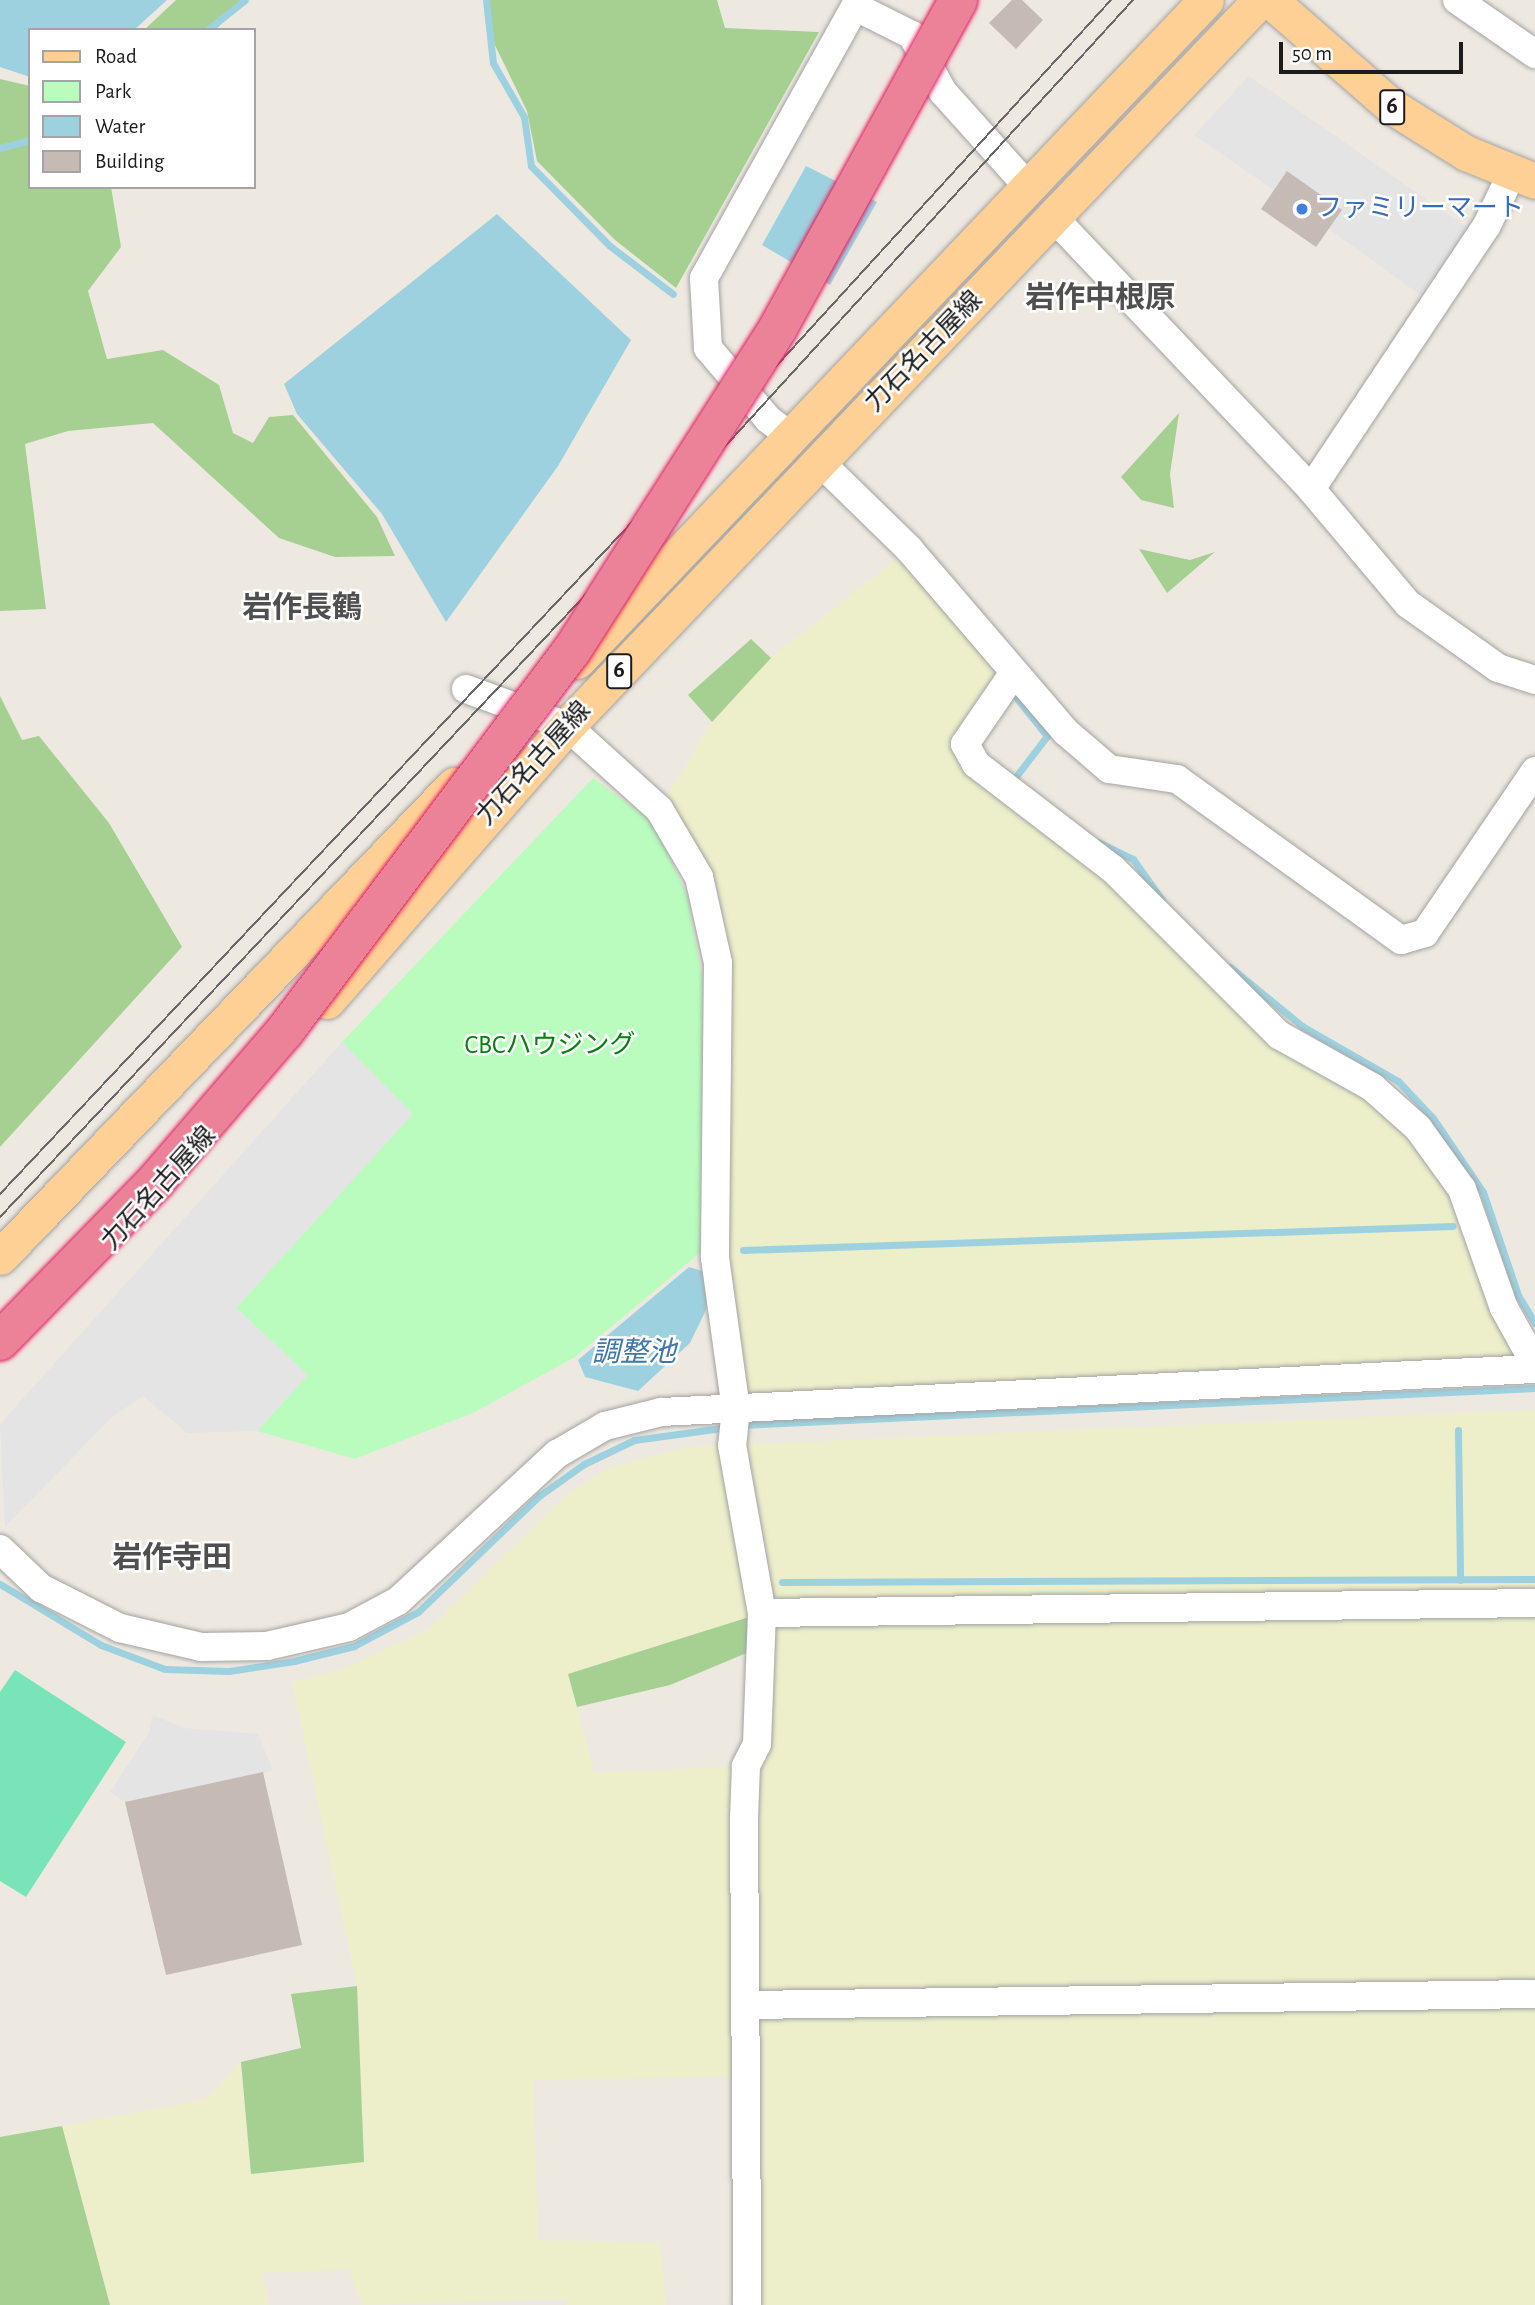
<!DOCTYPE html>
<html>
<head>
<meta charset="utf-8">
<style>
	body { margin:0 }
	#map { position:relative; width:1535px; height:2305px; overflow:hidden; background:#eee9e0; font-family:"Alegreya Sans","Noto Sans JP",sans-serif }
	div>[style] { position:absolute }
	.farmland>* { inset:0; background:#ecefca }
	.forest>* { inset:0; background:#a5d092 }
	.park>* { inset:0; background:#b9fcbe }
	.pitch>* { inset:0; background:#79e3b9 }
	.parking>* { inset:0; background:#e4e4e4 }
	.water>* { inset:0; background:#9ed1df }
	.stream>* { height:7px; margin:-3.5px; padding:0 3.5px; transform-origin:3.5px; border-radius:3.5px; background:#9ed1df }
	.building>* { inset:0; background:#c6bbb4 }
	.roads { filter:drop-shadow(0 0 2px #a3a3a3) drop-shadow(0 0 2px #a3a3a3) }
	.minor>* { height:28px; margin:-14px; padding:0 14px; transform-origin:14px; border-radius:14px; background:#fff }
	.major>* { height:35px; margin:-17.5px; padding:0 17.5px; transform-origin:17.5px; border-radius:17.5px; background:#ffd095 }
	.tram>* { height:2px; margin:-1px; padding:0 1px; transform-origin:1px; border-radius:1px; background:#6a6a6a }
	.bridges { filter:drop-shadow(0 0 2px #e0195f) drop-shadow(0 0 2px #e0195f) }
	.highway-bridge>* { height:38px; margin:-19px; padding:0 19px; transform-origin:19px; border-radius:19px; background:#eb8297 }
	.dots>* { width:19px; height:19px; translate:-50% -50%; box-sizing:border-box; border:4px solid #fff; border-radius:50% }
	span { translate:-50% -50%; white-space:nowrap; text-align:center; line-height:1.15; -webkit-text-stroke:5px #fff; paint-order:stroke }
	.shield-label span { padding:2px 5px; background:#fff; border:2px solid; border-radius:5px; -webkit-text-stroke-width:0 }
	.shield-label { font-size:24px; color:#1c1c1c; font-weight:700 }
	.shop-label { font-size:26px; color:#366cbe }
	.left { translate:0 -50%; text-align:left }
	.street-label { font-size:26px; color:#1c1c1c }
	.park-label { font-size:26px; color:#057f0e }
	.water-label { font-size:28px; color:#4076a8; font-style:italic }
	.quarter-label { font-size:30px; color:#4f4f4f; font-weight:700 }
	.legend { position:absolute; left:28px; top:28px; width:228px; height:161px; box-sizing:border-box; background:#fff; border:2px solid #a4a4a4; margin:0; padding:9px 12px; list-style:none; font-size:21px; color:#1c1c1c }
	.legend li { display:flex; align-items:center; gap:14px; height:35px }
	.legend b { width:35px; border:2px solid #a4a4a4 }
	.scale { position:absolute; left:1279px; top:42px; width:184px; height:32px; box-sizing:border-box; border:4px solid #1c1c1c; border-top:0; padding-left:9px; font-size:21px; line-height:24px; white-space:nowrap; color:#1c1c1c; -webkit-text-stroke:5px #fff; paint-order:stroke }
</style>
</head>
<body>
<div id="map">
	<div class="farmland">
		<div style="clip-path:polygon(909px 549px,1013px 674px,965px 744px,1279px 1035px,1418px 1128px,1535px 1364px,736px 1409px,715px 1258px,718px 963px,659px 809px,712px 722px,771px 658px)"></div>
		<div style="clip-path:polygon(evenodd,1535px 1410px,1535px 2305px,747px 2305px,747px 2076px,533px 2080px,538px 2240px,660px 2243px,666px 2305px,566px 2305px,565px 2299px,362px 2305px,349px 2269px,262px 2273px,269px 2305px,110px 2305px,62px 2126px,205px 2100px,241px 2062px,251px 2173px,364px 2162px,357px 1986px,292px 1682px,337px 1671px,428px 1630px,568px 1494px,606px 1469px,686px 1447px,1535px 1410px,761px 1614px,746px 1766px,594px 1773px,568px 1674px,761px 1614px)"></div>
	</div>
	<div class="forest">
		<div style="clip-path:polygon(176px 0,247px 0,215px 30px,144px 30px)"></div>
		<div style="clip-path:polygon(490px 0,717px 0,725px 28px,819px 32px,676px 288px,615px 240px,537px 161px,527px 111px,489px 33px)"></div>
		<div style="clip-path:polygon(0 79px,30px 86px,30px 187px,111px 187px,121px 247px,88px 291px,107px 359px,163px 350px,219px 385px,233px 433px,253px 443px,269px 417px,293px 415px,377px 517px,395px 556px,335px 557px,279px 538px,153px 423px,68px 431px,25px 444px,46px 609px,0 611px)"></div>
		<div style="clip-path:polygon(1179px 413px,1170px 474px,1174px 508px,1141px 500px,1121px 477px)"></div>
		<div style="clip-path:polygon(1139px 549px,1190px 560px,1215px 552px,1167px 593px)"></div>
		<div style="clip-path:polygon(751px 639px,771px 658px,712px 722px,688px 695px)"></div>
		<div style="clip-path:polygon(0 696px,22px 740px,39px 736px,109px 823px,182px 947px,0 1147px)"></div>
		<div style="clip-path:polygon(762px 1613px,761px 1647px,670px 1685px,577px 1707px,568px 1674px)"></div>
		<div style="clip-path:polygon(357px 1986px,364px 2162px,251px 2174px,241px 2062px,301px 2048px,291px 1994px)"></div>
		<div style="clip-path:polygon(62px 2126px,110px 2305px,0 2305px,0 2137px)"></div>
	</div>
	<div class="park">
		<div style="clip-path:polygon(593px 778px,653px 822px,687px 895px,704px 988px,701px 1252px,575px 1357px,475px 1412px,355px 1459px,257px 1431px,308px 1375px,236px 1308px,412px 1114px,342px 1042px)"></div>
	</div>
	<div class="pitch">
		<div style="clip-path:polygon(15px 1670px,126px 1742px,26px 1897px,0 1881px,0 1692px)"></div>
	</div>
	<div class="parking">
		<div style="clip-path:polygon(1249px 76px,1469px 229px,1420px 295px,1329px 229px,1342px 210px,1287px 172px,1274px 190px,1194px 135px)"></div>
		<div style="clip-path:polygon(342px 1042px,413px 1114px,236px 1308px,308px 1375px,257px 1431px,187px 1433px,143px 1396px,111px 1418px,5px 1527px,0 1424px)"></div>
		<div style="clip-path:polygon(153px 1715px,184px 1728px,258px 1734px,273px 1771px,125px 1802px,110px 1792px,149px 1733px)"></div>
	</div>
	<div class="water">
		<div style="clip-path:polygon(0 0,167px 0,134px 30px,30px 30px,30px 77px,0 67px)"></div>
		<div style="clip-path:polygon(806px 166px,877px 202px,830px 285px,762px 245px)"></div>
		<div style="clip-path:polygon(497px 214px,631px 340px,558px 466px,446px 622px,382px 514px,297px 414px,284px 384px)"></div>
		<div style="clip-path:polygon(689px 1267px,709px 1273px,706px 1310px,690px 1343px,638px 1391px,585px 1377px,578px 1360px)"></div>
	</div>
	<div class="stream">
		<div style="left:486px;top:0;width:63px;rotate:83.7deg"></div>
		<div style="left:493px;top:63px;width:62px;rotate:60.1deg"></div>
		<div style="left:524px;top:117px;width:49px;rotate:81.9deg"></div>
		<div style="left:531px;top:166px;width:112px;rotate:45.4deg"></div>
		<div style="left:610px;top:246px;width:79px;rotate:37.3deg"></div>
		<div style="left:207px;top:30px;width:48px;rotate:-38.3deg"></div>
		<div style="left:0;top:148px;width:31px;rotate:-15deg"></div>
		<div style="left:1011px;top:691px;width:58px;rotate:51.3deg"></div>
		<div style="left:1047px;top:736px;width:54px;rotate:127.5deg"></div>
		<div style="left:1014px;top:779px;width:5px;rotate:37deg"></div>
		<div style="left:1098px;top:842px;width:39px;rotate:26deg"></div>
		<div style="left:1133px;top:859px;width:50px;rotate:54.7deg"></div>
		<div style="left:1230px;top:967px;width:93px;rotate:39.3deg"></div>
		<div style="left:1302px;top:1026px;width:111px;rotate:29.8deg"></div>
		<div style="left:1398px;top:1081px;width:51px;rotate:46.6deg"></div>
		<div style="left:1433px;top:1118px;width:89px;rotate:56deg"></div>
		<div style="left:1483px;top:1192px;width:109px;rotate:71.2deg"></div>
		<div style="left:1518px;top:1295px;width:33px;rotate:59deg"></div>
		<div style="left:743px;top:1250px;width:710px;rotate:-1.94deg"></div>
		<div style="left:740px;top:1425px;width:796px;rotate:-2.66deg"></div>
		<div style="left:1458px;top:1430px;width:150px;rotate:89.2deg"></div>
		<div style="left:782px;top:1582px;width:753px;rotate:-0.23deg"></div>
		<div style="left:0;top:1584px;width:118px;rotate:31.1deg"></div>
		<div style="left:101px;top:1645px;width:68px;rotate:20.6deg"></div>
		<div style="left:165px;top:1669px;width:64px;rotate:1.8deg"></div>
		<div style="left:229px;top:1671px;width:66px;rotate:-8.7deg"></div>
		<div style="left:294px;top:1661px;width:62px;rotate:-14deg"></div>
		<div style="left:354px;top:1646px;width:72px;rotate:-28deg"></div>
		<div style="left:418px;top:1612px;width:168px;rotate:-43.8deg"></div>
		<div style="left:539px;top:1496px;width:55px;rotate:-35.4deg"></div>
		<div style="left:584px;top:1464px;width:55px;rotate:-25.6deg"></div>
		<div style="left:634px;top:1440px;width:96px;rotate:-7.8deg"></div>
	</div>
	<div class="building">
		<div style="clip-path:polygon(1012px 0,1022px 0,1043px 20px,1016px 49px,989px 23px)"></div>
		<div style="clip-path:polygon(1287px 171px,1342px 210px,1316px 247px,1261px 209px)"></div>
		<div style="clip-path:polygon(263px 1772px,302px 1945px,166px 1975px,125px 1802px)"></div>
	</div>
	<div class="roads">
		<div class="minor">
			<div style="left:1457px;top:0;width:95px;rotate:34.7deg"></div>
			<div style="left:856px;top:7px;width:63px;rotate:26.6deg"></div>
			<div style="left:912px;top:35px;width:65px;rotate:61.5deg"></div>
			<div style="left:943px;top:92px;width:129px;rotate:48.1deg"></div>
			<div style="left:1054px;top:218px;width:373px;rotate:46.5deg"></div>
			<div style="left:1311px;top:489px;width:150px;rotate:49.9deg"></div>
			<div style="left:1408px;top:604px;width:110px;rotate:35.4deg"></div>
			<div style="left:1498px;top:668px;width:39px;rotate:18deg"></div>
			<div style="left:793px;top:438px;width:31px;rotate:-143deg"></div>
			<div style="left:768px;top:419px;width:93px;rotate:-130.2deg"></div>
			<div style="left:708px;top:348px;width:70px;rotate:-93.3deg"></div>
			<div style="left:704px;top:278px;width:318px;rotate:-60.9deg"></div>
			<div style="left:820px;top:462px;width:124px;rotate:44.3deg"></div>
			<div style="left:909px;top:549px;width:241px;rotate:49.4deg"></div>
			<div style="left:1066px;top:732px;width:57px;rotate:40.7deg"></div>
			<div style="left:1109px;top:769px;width:69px;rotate:8.4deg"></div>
			<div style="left:1177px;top:779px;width:276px;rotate:35.7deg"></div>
			<div style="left:1401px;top:940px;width:25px;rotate:-16deg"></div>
			<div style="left:1425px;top:933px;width:196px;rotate:-55.8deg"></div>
			<div style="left:1311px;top:489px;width:317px;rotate:-56.3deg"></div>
			<div style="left:1487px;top:225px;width:58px;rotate:-64.3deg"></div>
			<div style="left:1013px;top:674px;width:85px;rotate:124.4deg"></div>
			<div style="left:965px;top:744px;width:23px;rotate:61deg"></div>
			<div style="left:976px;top:764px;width:173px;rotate:37.5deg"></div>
			<div style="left:1113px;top:869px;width:235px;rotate:45deg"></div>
			<div style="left:1279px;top:1035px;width:107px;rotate:29.2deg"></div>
			<div style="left:1372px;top:1087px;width:62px;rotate:41.7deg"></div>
			<div style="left:1418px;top:1128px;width:75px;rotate:54.2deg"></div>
			<div style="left:1462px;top:1189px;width:126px;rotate:70.6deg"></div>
			<div style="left:1504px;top:1308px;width:64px;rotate:61deg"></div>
			<div style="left:466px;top:689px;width:108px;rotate:20.1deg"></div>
			<div style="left:567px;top:726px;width:124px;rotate:42.1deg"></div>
			<div style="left:659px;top:809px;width:79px;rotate:59.5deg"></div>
			<div style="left:699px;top:877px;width:88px;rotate:77.5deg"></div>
			<div style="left:718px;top:963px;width:295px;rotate:90.6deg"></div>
			<div style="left:715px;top:1258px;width:152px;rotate:82.1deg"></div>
			<div style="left:736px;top:1409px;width:36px;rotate:96deg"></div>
			<div style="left:732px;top:1445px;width:171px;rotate:79.9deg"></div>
			<div style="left:762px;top:1613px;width:131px;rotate:92.2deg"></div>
			<div style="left:757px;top:1744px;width:25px;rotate:117deg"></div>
			<div style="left:746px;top:1766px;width:53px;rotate:92.2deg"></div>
			<div style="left:744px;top:1819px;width:486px;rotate:89.6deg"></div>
			<div style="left:0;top:1549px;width:57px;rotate:43.6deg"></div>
			<div style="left:41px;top:1588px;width:89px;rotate:26.9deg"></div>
			<div style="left:120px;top:1628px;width:83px;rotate:13.2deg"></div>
			<div style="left:201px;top:1647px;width:66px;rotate:-0.9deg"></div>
			<div style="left:267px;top:1646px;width:84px;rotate:-13deg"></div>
			<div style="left:349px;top:1627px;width:55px;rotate:-28deg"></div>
			<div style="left:398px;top:1601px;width:217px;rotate:-42.8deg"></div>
			<div style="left:557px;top:1454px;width:56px;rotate:-30.3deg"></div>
			<div style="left:605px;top:1426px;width:58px;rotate:-14deg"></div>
			<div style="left:661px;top:1412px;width:875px;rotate:-2.82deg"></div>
			<div style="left:762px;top:1613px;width:773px;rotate:-0.74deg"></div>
			<div style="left:748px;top:2005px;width:787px;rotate:-0.8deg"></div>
		</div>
		<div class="major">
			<div style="left:1270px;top:0;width:161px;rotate:41.2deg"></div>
			<div style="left:1391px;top:106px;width:89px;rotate:32.1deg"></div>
			<div style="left:1466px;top:153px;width:74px;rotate:22.1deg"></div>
			<div style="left:577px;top:661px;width:912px;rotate:-46.42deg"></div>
			<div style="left:327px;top:1001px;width:365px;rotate:-48.9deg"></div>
			<div style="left:567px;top:726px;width:1004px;rotate:-46.33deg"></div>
			<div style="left:0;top:1257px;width:655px;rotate:-46.11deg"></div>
		</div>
	</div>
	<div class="tram">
		<div style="left:0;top:1194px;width:997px;rotate:-46.75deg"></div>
		<div style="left:683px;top:468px;width:634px;rotate:-47.56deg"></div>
		<div style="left:0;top:1217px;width:1049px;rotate:-46.74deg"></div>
		<div style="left:719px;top:453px;width:614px;rotate:-47.58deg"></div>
	</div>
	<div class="bridges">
		<div class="highway-bridge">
			<div style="left:0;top:1341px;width:223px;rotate:-45.7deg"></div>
			<div style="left:156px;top:1181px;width:198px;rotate:-49.3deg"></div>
			<div style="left:285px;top:1031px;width:475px;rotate:-53deg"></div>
			<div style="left:571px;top:652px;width:384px;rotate:-57.4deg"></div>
			<div style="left:778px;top:328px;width:374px;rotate:-61.2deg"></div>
		</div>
	</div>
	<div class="dots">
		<div style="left:1302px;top:209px;background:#3f7fe0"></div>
	</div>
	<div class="shield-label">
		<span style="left:1392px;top:107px">6</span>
		<span style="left:619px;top:671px">6</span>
	</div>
	<div class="shop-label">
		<span class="left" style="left:1316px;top:209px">ファミリーマート</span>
	</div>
	<div class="street-label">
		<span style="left:924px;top:352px;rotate:-46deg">力石名古屋線</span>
		<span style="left:534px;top:764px;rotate:-48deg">力石名古屋線</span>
		<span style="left:159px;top:1189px;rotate:-48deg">力石名古屋線</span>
	</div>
	<div class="park-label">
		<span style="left:550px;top:1046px">CBCハウジング</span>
	</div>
	<div class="water-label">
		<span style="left:634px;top:1353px">調整池</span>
	</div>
	<div class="quarter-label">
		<span style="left:1100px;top:298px">岩作中根原</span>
		<span style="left:302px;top:608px">岩作長鶴</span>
		<span style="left:172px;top:1558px">岩作寺田</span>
	</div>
	<ul class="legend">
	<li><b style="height:9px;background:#ffd095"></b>Road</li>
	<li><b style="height:19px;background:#b9fcbe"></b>Park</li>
	<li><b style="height:19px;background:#9ed1df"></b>Water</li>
	<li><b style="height:19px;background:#c6bbb4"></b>Building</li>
	</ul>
	<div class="scale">50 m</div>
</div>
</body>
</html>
